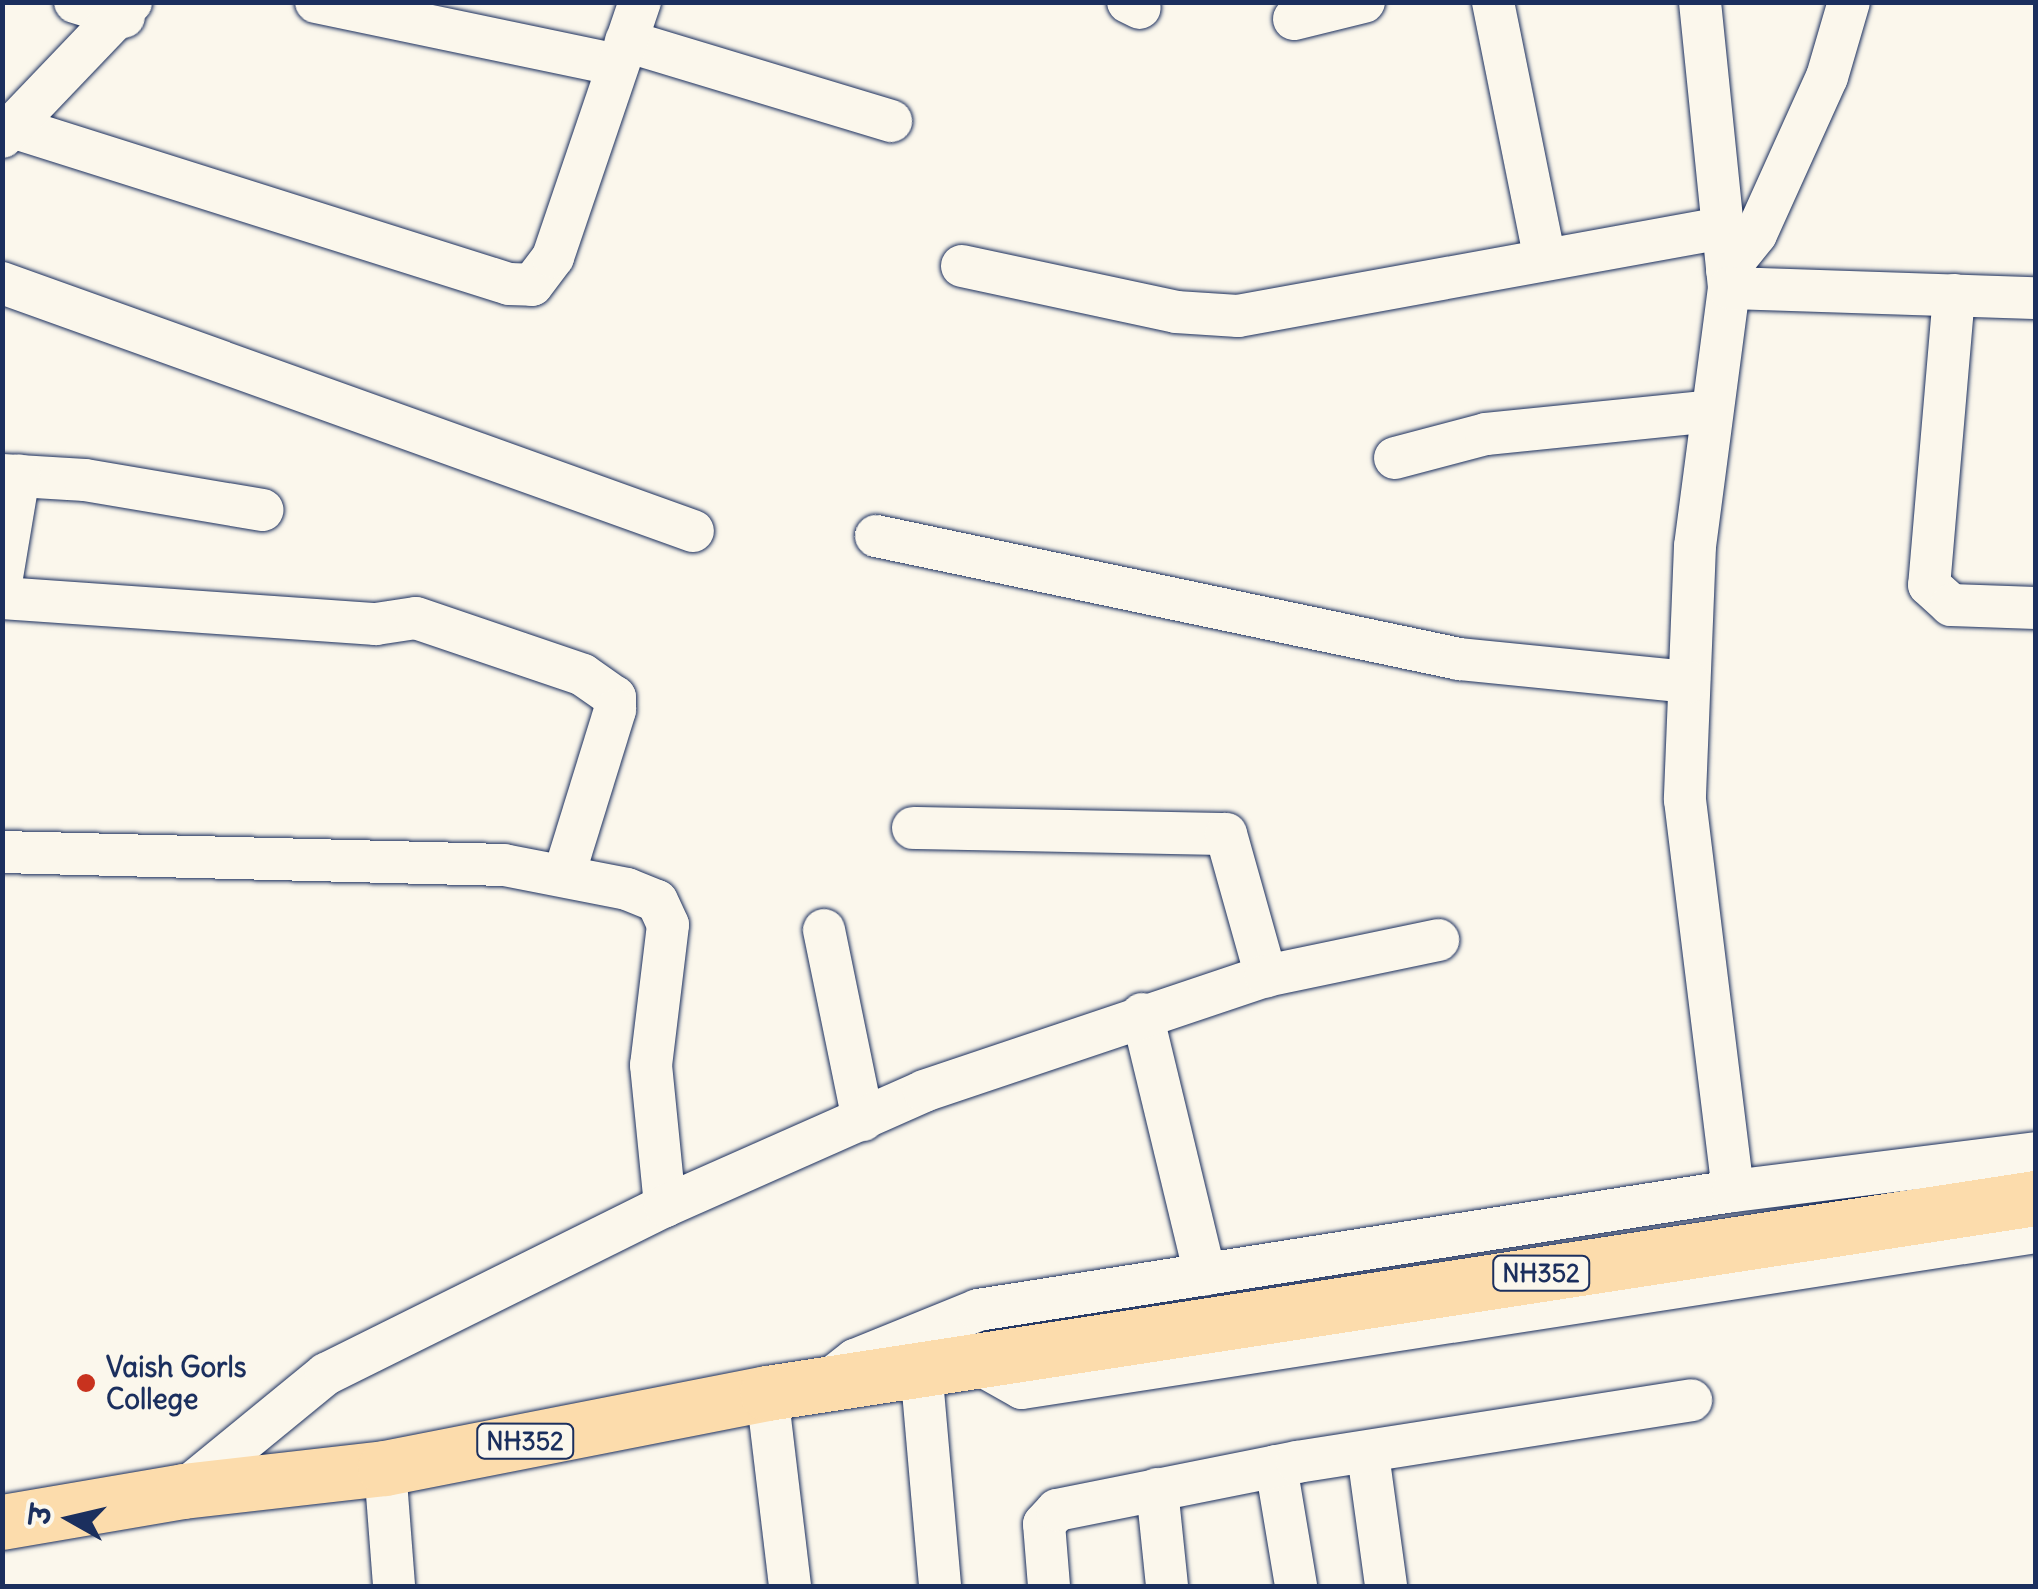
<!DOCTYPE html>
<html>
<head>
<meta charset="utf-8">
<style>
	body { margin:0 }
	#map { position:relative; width:2038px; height:1589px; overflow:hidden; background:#fbf7ec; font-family:Delius,"Playpen Sans Deva",sans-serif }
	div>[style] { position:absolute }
	.roads { filter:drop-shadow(0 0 2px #1b2f5e) drop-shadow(0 0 2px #1b2f5e) }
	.minor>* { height:42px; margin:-21px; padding:0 21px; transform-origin:21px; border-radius:21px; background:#fbf7ec }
	.highway>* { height:55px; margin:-27.5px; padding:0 27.5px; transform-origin:27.5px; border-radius:27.5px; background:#fcdcac }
	.dots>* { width:28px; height:28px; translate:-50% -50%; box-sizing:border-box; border:5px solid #fbf7ec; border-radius:50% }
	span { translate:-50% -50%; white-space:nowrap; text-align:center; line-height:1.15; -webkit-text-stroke:9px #fbf7ec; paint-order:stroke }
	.shield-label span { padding:2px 8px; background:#fbf7ec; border:2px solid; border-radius:8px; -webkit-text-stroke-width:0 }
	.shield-label { font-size:25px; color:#1b2f5e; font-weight:700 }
	.poi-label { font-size:28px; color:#1b2f5e; font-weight:700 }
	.left { translate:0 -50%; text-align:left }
	.frame { position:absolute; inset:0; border:5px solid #1b2f5e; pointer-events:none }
	.north { position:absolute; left:20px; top:1469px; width:100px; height:100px; -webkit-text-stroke:8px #fbf7ec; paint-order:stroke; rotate:278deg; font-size:28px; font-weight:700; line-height:40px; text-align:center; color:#1b2f5e }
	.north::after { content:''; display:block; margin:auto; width:35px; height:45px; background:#1b2f5e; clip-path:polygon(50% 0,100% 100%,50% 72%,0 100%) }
</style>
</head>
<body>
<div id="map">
	<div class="roads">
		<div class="minor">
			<div style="left:75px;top:2px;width:51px;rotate:17deg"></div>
			<div style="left:316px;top:2px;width:308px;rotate:11.8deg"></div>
			<div style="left:1128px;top:2px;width:13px;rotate:27deg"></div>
			<div style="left:1493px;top:2px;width:259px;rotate:78.6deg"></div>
			<div style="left:1700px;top:2px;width:287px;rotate:84.2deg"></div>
			<div style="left:1729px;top:288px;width:260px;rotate:97.5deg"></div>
			<div style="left:1695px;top:546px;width:254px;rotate:92.3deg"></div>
			<div style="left:1685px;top:800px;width:394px;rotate:83deg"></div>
			<div style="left:1294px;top:19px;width:72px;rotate:-13.7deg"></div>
			<div style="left:626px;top:41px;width:277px;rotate:16.8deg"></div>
			<div style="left:12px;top:127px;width:521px;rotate:17.53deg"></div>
			<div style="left:509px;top:284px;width:23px;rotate:2deg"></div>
			<div style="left:532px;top:285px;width:35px;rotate:-53deg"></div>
			<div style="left:553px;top:257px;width:269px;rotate:-71.2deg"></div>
			<div style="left:2px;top:137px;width:187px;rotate:-46.3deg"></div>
			<div style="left:962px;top:266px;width:219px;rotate:12.1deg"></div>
			<div style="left:1176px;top:312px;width:62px;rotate:3.7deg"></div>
			<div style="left:1238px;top:316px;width:492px;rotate:-10.3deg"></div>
			<div style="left:1727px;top:270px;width:46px;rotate:-51.1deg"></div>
			<div style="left:1756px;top:234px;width:172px;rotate:-65.7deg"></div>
			<div style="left:1827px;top:77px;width:78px;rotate:-73.7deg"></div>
			<div style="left:2px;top:283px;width:734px;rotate:19.74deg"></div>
			<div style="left:1729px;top:288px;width:307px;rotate:1.9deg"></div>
			<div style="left:1954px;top:295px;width:291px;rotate:94.9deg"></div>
			<div style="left:1929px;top:585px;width:30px;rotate:42deg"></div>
			<div style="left:1951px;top:605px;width:85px;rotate:2deg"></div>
			<div style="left:1395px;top:458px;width:94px;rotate:-14.8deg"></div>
			<div style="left:1486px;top:434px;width:227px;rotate:-5.8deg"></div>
			<div style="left:2px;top:475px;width:83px;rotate:3.4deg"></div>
			<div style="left:85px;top:480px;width:180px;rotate:9.6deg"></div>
			<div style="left:876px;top:536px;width:596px;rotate:11.91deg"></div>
			<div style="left:1459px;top:659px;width:231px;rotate:5.7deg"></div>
			<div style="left:2px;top:577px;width:103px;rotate:-80.5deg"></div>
			<div style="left:2px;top:598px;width:375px;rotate:4deg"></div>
			<div style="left:376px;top:624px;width:40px;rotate:-8.5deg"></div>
			<div style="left:416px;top:618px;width:176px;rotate:18.8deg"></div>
			<div style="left:583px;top:675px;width:39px;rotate:35deg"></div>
			<div style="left:615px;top:697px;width:13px;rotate:90deg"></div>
			<div style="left:615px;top:710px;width:173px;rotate:107.2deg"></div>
			<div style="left:913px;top:828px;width:313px;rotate:1.1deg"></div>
			<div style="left:1226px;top:834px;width:148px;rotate:74.3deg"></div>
			<div style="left:2px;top:852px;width:502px;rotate:1.48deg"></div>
			<div style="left:504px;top:865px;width:125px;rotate:11deg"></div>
			<div style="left:627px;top:889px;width:32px;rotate:22deg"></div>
			<div style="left:657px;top:901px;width:26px;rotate:65deg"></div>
			<div style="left:668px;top:925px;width:141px;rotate:96.9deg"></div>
			<div style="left:651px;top:1065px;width:142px;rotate:84.3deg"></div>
			<div style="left:824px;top:930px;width:194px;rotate:78.4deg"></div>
			<div style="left:1142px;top:1014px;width:268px;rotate:76.4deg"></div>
			<div style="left:972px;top:1360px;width:57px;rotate:29.2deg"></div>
			<div style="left:1022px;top:1388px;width:1026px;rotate:-8.75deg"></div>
			<div style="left:921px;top:1368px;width:219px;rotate:85deg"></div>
			<div style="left:837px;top:1374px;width:23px;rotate:-38deg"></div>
			<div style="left:855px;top:1360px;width:133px;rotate:-22.1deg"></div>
			<div style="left:978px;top:1310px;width:764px;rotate:-8.96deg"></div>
			<div style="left:1733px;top:1191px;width:305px;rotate:-7.1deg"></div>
			<div style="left:767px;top:1393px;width:194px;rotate:83.2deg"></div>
			<div style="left:1368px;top:1454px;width:133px;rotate:82.2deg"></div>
			<div style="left:1276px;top:1466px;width:122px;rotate:80.5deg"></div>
			<div style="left:385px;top:1468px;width:118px;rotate:85.6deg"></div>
			<div style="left:1157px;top:1489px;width:98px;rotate:84.1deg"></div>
			<div style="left:183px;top:1491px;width:185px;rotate:-39.3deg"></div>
			<div style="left:326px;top:1374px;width:378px;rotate:-26.4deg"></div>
			<div style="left:665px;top:1206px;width:283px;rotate:-23.9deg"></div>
			<div style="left:924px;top:1091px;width:361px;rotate:-18.6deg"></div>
			<div style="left:1266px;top:976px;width:176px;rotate:-11.8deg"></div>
			<div style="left:1049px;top:1586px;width:62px;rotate:-94.6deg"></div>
			<div style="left:1044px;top:1524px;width:19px;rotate:-47deg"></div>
			<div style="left:1057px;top:1510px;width:245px;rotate:-11.3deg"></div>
			<div style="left:1297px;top:1462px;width:399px;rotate:-8.9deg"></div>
		</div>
		<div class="highway">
			<div style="left:2px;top:1522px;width:184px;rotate:-9.7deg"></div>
			<div style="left:183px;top:1491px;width:203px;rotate:-6.5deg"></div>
			<div style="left:385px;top:1468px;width:389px;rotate:-11.1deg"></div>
			<div style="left:767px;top:1393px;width:1284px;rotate:-8.74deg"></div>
		</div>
	</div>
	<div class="dots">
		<div style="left:86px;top:1383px;background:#c8321e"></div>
	</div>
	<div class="shield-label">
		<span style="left:1541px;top:1273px">NH352</span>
		<span style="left:525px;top:1441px">NH352</span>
	</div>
	<div class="poi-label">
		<span class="left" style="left:106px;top:1383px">Vaish Gorls<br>College</span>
	</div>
	<div class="frame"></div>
	<div class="north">उ</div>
</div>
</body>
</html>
